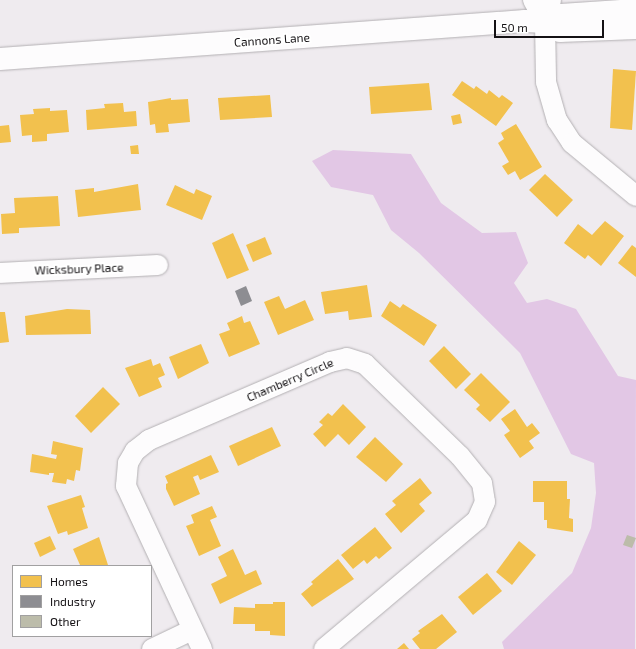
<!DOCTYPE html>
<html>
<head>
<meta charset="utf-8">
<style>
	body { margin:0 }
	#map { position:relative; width:636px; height:649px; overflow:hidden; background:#efebef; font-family:"Exo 2",sans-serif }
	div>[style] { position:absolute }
	.green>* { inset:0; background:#e2c7e5 }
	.homes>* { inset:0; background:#f2c14e }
	.industry>* { inset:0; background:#8d8d92 }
	.building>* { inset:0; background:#bcbcaa }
	.roads { filter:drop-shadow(0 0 1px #b3b0b3) drop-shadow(0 0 1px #b3b0b3) }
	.minor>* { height:20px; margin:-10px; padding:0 10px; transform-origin:10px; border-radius:10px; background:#fdfcfd }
	.major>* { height:22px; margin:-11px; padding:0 11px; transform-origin:11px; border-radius:11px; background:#fdfcfd }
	span { translate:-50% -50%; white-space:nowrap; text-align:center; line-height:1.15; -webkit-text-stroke:4px #fff; paint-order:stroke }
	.street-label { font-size:12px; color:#141114 }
	.legend { position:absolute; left:12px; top:565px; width:140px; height:72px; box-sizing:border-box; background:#fff; border:1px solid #a1a0a1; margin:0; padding:5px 7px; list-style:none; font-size:12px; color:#141114 }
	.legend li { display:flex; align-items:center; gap:8px; height:20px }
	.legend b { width:20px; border:1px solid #a1a0a1 }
	.scale { position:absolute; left:494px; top:20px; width:110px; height:18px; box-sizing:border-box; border:2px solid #141114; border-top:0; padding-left:5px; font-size:12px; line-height:14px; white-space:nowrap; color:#141114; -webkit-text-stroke:3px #fff; paint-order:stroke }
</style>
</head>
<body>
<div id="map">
	<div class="green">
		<div style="clip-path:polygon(333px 150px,411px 154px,441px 203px,482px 233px,516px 232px,528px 263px,514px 283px,527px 303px,547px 299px,576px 309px,618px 376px,636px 380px,635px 649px,504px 649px,502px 642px,572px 573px,591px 528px,596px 493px,594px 463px,571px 454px,520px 353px,419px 253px,391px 230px,373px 195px,331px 187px,312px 161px)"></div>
	</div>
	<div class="homes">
		<div style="clip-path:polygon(613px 69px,636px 71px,632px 130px,610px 128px)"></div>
		<div style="clip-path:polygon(462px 81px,474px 89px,476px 86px,487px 94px,489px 90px,499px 98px,502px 95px,513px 103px,496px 126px,452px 95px)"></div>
		<div style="clip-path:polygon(429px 83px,432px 110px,371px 114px,369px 87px)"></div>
		<div style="clip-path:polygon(270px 95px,272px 117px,220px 120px,218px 98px)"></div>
		<div style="clip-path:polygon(171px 98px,171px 100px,188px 99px,190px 122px,168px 124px,169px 132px,156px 133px,155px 124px,150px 125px,148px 102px)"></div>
		<div style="clip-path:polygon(123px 103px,124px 112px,136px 111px,137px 126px,87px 130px,86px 110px,105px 108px,104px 104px)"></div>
		<div style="clip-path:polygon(50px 108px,50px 111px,67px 110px,69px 132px,47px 134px,47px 141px,32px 142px,32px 135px,22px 136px,20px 115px,34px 114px,33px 109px)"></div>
		<div style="clip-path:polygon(460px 114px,462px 123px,453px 125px,451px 116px)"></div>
		<div style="clip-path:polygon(516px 124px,542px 167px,520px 180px,515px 171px,508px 175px,502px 166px,509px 162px,498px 143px,504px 139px,501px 133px)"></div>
		<div style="clip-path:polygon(9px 125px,11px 142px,0 143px,0 126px)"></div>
		<div style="clip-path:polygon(138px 145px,139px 154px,131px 154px,130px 146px)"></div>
		<div style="clip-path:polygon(545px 174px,573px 200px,557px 217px,529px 190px)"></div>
		<div style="clip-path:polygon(138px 184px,141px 210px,78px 217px,75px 190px,94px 188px,94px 192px)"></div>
		<div style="clip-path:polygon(175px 185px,194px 194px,196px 189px,212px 196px,202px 220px,166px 205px)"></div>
		<div style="clip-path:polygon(58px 196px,60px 226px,19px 228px,19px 233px,2px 234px,1px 214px,15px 213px,14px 198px)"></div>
		<div style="clip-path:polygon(605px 221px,624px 236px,601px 266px,588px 255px,585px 259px,564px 243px,578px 224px,592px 235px)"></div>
		<div style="clip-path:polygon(233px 233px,249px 270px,227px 279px,212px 243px)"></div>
		<div style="clip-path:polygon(265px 237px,272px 254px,253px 262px,246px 245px)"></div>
		<div style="clip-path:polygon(632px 245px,636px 248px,636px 277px,618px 263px)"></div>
		<div style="clip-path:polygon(367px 285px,372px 317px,349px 320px,348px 311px,325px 314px,321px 292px)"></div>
		<div style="clip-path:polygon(279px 296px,285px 309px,305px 300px,314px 320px,278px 335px,264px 302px)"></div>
		<div style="clip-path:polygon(390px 301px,400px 308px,403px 304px,437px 325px,424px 346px,381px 316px)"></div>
		<div style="clip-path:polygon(67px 309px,90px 310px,91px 334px,26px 335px,25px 316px)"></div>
		<div style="clip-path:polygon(0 312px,5px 312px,9px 342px,0 343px)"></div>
		<div style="clip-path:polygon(242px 316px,244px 323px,250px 321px,260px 344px,229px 357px,219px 334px,230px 330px,227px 323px)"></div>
		<div style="clip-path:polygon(201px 344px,209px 363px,178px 379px,169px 357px)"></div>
		<div style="clip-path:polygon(444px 346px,471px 374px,456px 389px,429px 361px)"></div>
		<div style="clip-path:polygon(151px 359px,153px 366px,160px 363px,165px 375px,158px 378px,162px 387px,139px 397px,125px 368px)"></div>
		<div style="clip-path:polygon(481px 373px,510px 402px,490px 422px,476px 409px,480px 405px,464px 390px)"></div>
		<div style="clip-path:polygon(103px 387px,120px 404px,91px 433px,75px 416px)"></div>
		<div style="clip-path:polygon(343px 404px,366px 427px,349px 445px,338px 434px,325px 447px,313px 434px,323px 425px,319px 422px,328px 413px,332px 416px)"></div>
		<div style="clip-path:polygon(515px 409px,527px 427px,532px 423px,540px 433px,529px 441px,534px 448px,520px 458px,504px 435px,510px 431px,501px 419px)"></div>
		<div style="clip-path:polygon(272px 427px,281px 446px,238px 466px,229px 446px)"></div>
		<div style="clip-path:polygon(375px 437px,403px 464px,386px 482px,356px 457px)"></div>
		<div style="clip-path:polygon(53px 441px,83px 448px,80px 471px,76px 470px,74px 481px,67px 479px,66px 484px,52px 482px,54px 473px,49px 473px,49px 475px,30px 472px,32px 454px,56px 459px,57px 455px,51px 454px)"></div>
		<div style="clip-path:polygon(211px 455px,219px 472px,200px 480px,198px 475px,193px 477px,200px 494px,174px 506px,166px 489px,166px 484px,168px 483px,165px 476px)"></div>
		<div style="clip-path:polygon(420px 478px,432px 493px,419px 504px,425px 511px,401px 533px,385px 514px,396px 505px,392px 501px)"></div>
		<div style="clip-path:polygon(533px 481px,567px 481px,567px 499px,570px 499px,569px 518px,573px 519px,573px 532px,547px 528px,547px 520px,544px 520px,544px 502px,533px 502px)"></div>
		<div style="clip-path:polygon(81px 495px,85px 507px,82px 508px,88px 528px,68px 535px,67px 531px,58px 534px,47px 506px)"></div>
		<div style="clip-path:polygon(212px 506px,217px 517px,210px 520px,221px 546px,199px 556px,186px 526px,194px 523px,191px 515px)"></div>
		<div style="clip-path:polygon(375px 527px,392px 548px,379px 559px,376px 556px,367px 564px,364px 560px,353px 569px,341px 555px)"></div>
		<div style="clip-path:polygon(50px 536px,56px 549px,40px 557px,34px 543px)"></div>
		<div style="clip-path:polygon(99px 537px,108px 565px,77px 566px,80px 565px,73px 549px)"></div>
		<div style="clip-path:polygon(519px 541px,536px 555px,512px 585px,496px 572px)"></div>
		<div style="clip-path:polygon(233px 549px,245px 575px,256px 570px,262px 584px,220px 604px,211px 584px,227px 576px,218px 557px)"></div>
		<div style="clip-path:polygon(338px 559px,354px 579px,312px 607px,301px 594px,313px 584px,311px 582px)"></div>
		<div style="clip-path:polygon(487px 573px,502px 591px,473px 615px,458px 597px)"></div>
		<div style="clip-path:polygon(273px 602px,285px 602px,285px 636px,270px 635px,270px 631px,255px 631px,255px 624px,233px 624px,234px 607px,255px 608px,255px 604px,273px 604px)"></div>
		<div style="clip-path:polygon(442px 614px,457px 632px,436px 649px,420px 649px,412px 639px,420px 633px,418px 631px)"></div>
		<div style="clip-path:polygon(404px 643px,409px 649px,397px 649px)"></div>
	</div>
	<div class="industry">
		<div style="clip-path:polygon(246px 286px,252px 301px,241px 306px,235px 291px)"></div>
	</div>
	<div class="building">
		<div style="clip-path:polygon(627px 535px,636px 538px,632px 548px,623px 545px)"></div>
	</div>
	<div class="roads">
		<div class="minor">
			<div style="left:533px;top:0;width:25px;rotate:61deg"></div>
			<div style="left:551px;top:0;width:23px;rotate:105deg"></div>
			<div style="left:545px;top:22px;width:60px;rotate:89deg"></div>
			<div style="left:546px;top:82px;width:40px;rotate:74deg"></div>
			<div style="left:557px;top:120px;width:27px;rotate:57deg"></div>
			<div style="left:572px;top:143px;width:83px;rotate:39.6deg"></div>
			<div style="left:0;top:273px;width:158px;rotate:-2.9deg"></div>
			<div style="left:152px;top:649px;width:44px;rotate:-25.4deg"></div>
			<div style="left:202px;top:649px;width:180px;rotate:-115deg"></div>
			<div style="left:126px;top:486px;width:23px;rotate:-85deg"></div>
			<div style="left:128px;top:463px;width:14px;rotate:-60deg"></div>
			<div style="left:135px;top:451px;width:18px;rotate:-38deg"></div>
			<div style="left:149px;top:440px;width:197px;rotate:-23.3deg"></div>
			<div style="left:330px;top:362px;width:17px;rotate:-13deg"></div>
			<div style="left:347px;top:358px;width:19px;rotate:18deg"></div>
			<div style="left:365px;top:364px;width:132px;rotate:44.1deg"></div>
			<div style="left:460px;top:456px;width:35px;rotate:51deg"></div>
			<div style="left:482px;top:483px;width:19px;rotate:81deg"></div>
			<div style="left:485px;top:502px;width:20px;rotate:114deg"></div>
			<div style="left:477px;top:520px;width:200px;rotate:139.9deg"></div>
		</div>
		<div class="major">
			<div style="left:545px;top:22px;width:17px;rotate:-24deg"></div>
			<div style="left:561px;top:15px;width:75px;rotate:-3.8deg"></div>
			<div style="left:0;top:59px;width:526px;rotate:-4.14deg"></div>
			<div style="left:525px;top:21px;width:20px;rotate:3deg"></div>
			<div style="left:545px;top:22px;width:17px;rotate:31deg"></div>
			<div style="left:560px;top:31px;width:76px;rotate:-2.3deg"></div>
		</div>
	</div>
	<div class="street-label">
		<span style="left:272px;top:40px;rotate:-4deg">Cannons Lane</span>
		<span style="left:79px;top:269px;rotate:-2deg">Wicksbury Place</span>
		<span style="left:290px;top:380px;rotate:-23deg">Chamberry Circle</span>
	</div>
	<ul class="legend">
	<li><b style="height:11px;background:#f2c14e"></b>Homes</li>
	<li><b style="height:11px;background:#8d8d92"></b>Industry</li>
	<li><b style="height:11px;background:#bcbcaa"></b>Other</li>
	</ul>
	<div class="scale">50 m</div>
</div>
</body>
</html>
